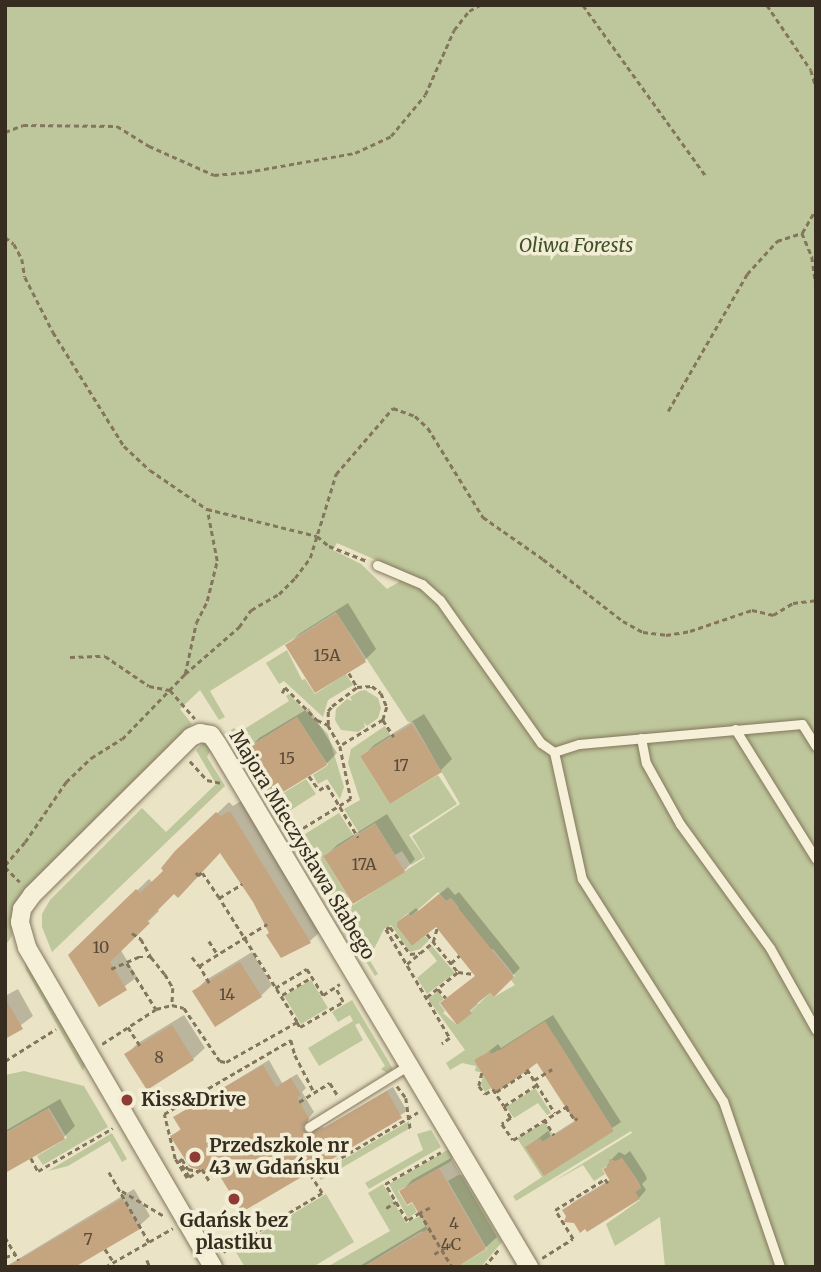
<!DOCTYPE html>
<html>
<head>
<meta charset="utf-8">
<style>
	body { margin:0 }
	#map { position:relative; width:821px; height:1272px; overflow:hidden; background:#eae3c6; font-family:Merriweather,serif }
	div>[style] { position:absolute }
	.green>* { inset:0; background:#bec79b }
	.shadow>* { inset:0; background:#0003 }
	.building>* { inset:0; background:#c5a480 }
	.path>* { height:2.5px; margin-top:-1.25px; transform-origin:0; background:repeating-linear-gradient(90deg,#84765d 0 5px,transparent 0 8.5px) }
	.roads { filter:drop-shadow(0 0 2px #84765d) drop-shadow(0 0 2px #84765d) }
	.lane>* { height:9px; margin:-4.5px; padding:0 4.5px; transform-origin:4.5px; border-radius:4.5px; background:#f6f0d9 }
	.street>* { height:18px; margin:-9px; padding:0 9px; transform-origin:9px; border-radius:9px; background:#f6f0d9 }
	.dots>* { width:19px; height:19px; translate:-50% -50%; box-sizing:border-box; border:4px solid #f2edd5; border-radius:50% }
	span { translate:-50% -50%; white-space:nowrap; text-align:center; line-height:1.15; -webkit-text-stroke:7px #f2edd5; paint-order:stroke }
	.number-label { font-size:16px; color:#5a4b38 }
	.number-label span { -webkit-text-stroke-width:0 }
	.park-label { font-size:19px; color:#425028; font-style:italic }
	.street-label { font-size:19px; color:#362d20 }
	.poi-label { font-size:19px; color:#362d20; font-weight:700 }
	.left { translate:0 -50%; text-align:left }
	.frame { position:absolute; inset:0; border:7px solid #362d20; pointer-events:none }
</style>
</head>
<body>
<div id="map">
	<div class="green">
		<div style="clip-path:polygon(evenodd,5px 5px,816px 5px,816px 1267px,665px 1267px,660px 1217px,615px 1246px,606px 1224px,640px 1200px,635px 1192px,641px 1188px,638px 1181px,622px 1158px,602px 1169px,605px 1174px,594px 1181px,583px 1165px,551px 1183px,632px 1133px,631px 1131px,516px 1201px,513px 1196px,542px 1177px,517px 1138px,545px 1122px,553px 1135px,533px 1148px,547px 1172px,614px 1131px,555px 1037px,502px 1054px,499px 1050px,482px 1060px,497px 1084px,485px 1092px,481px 1085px,483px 1073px,475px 1071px,476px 1066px,462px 1063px,450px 1070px,446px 1063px,465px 1050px,428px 999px,438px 991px,444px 999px,439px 1003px,445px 1011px,443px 1013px,457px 1025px,490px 993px,494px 997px,515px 985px,511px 980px,515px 976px,493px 949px,488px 952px,455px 911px,459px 908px,451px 898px,446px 901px,438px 892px,411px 916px,408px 913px,397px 922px,397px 927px,412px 946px,425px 936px,429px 940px,420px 949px,410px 952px,391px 925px,384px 929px,369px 959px,378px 974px,375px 976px,296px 849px,297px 839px,339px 813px,354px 836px,323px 856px,353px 905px,425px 858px,412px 836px,460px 804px,413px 722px,408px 722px,336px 612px,210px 691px,225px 717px,219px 720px,200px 690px,180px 709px,192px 724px,31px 884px,13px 916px,12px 936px,5px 946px,5px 5px,337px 543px,401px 571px,399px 582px,387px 589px,361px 564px,333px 550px,337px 543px)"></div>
		<div style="clip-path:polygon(287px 650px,302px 680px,305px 679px,315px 694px,346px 674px,353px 685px,328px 700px,323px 717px,284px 681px,279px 684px,266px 663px)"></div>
		<div style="clip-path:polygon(365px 690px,378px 698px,381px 708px,378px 718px,367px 726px,364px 722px,365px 727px,358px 732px,341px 730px,335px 720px,336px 709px,347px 699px,352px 701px,350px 697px,360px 691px)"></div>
		<div style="clip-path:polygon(289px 694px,328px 734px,344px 787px,340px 799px,327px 779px,318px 784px,313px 775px,328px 765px,297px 717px,245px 749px,263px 784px,266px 782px,275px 798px,306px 779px,316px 794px,280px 817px,273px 811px,226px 733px,234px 728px,238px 733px,289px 701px,286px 696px)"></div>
		<div style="clip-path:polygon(385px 726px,391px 736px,360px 756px,390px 804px,438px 775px,457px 804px,409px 835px,424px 857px,411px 865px,402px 851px,395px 855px,375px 823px,359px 833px,344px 809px,360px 800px,348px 763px,351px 749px)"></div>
		<div style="clip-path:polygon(204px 743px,212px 748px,207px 757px,225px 786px,52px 952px,42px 927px,42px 914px,50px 900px,142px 808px,166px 832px,216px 784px,196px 750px)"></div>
		<div style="clip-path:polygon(431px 945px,455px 973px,427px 994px,417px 978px,437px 961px,427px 948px)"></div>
		<div style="clip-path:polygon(24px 957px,85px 1064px,83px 1071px,26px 970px)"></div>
		<div style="clip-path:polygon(311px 980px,328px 1008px,301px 1024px,284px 996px)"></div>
		<div style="clip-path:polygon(352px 1000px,393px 1069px,387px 1073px,381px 1069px,385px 1066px,359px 1023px,355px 1025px,363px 1040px,319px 1066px,308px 1048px,353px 1021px,350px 1015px,338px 1022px,332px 1012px)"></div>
		<div style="clip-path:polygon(24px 1071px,84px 1086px,108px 1127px,43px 1165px,37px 1156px,67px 1138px,49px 1108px,5px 1133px,5px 1075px)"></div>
		<div style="clip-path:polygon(535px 1088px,551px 1113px,547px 1115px,538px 1103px,514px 1118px,506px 1107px)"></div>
		<div style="clip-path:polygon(409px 1121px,410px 1128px,321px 1180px,317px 1175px)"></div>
		<div style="clip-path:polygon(431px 1130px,441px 1147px,369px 1189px,365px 1183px,423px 1150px,417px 1134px)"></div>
		<div style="clip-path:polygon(112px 1133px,127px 1159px,122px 1162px,110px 1141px,68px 1166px,48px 1171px)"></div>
		<div style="clip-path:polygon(449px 1149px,454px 1156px,450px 1162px,398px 1191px,407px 1206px,412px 1203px,417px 1212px,408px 1218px,389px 1184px)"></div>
		<div style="clip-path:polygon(458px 1175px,463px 1175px,502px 1242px,481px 1267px,454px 1267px,452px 1247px,462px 1264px,487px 1249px,448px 1181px)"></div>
		<div style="clip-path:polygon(383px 1184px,406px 1223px,420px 1216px,438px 1246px,433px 1249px,422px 1231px,363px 1267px,327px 1267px,390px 1231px,368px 1193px)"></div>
		<div style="clip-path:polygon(326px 1194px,354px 1242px,313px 1267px,245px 1267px,234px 1249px)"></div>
	</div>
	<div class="shadow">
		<div style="clip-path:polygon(348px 603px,376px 649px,365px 660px,316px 691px,287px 646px,299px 634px)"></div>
		<div style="clip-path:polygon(309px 708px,337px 753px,326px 764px,248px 750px,259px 738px)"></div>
		<div style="clip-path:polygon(424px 714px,452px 759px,440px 771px,363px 756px,374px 745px)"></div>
		<div style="clip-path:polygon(241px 801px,322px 930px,310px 941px,282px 956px,254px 901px,221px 850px,174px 891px,157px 908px,159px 911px,120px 949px,137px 977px,100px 1005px,70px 955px,149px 879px,153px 883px,165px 871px,177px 852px,229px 802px,233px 806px)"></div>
		<div style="clip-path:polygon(387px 814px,415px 859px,404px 871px,326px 856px,337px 845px)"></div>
		<div style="clip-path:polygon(448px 887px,455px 895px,459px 892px,520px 968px,494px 995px,490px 991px,476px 1002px,478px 1004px,458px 1022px,477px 975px,436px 925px,412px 943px,407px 915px,416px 908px,419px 911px)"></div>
		<div style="clip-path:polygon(252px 952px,272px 985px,261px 996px,194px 992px,206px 980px)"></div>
		<div style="clip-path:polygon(18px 989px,33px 1016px,5px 1037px,5px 996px)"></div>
		<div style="clip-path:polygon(184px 1015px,205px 1048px,193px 1059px,147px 1088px,126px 1055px,138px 1043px)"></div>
		<div style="clip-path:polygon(553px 1015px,621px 1122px,544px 1174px,527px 1147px,548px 1131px,551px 1136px,576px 1120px,538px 1060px,477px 1061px,498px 1044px,501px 1048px)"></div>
		<div style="clip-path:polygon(269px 1060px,282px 1083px,297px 1074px,306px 1088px,302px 1092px,314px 1112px,307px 1120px,312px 1129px,325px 1127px,393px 1087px,407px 1111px,242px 1210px,217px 1167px,172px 1136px,182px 1128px,175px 1117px)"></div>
		<div style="clip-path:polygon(60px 1099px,75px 1126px,64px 1137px,5px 1171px,5px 1131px)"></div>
		<div style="clip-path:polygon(630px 1151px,645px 1174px,647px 1179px,642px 1184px,646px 1190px,639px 1198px,568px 1216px,565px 1211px,572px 1203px,611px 1179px,605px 1169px,611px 1160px,619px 1152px,625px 1155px)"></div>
		<div style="clip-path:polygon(451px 1158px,497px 1237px,485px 1248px,452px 1267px,358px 1267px,428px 1225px,413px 1199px,401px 1192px,412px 1180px)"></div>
		<div style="clip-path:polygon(134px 1189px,150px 1216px,138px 1227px,71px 1267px,5px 1267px)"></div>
	</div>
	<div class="building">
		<div style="clip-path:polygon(337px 613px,366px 662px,315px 693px,285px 645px)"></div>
		<div style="clip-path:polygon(297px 717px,327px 765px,275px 797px,246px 749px)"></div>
		<div style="clip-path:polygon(412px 724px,442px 772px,390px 804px,360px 756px)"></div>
		<div style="clip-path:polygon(230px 811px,311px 943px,281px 958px,266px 935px,269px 933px,253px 902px,220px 853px,178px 898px,174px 894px,147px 921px,150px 923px,110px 962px,127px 990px,99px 1007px,68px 955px,136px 889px,140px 893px,163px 871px,161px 868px,175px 851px,216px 812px,221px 816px)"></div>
		<div style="clip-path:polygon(375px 824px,405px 872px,353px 904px,323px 856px)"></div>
		<div style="clip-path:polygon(439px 894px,446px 902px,450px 898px,514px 977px,494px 997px,490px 993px,469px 1010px,472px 1013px,457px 1025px,440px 1003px,475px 976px,436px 927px,412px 946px,397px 927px,397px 922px,408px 914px,411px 917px)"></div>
		<div style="clip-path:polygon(240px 962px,262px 997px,215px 1027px,192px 991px)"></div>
		<div style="clip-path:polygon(5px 998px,23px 1029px,5px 1039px)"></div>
		<div style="clip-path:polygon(545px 1021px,614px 1131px,544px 1176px,525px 1147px,540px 1138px,543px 1142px,575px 1122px,537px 1063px,495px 1094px,474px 1060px,490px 1051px,492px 1055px)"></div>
		<div style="clip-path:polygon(172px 1025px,194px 1060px,147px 1090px,124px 1054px)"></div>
		<div style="clip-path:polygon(263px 1065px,276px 1087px,291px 1078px,301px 1095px,297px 1097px,309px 1119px,302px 1127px,306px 1133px,318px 1132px,387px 1091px,402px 1118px,242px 1212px,216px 1170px,210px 1173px,190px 1167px,170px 1136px,181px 1130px,173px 1117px)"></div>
		<div style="clip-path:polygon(48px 1109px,65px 1139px,5px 1173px,5px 1134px)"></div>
		<div style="clip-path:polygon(622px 1158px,638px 1182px,641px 1188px,635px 1192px,640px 1199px,587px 1232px,585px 1229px,580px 1233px,574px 1223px,564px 1222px,566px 1216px,562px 1210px,610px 1181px,603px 1169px,609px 1166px,609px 1159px,616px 1161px)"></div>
		<div style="clip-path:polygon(439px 1168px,486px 1249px,457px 1267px,364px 1267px,428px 1229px,412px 1202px,407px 1205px,399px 1191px)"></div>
		<div style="clip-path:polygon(122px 1199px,140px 1229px,75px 1267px,7px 1267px)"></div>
	</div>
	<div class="path">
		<div style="left:583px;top:5px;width:211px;rotate:54.3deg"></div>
		<div style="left:767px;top:5px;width:78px;rotate:55.9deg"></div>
		<div style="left:811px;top:70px;width:18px;rotate:74deg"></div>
		<div style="left:5px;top:132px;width:19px;rotate:-21deg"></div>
		<div style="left:23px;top:125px;width:94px;rotate:0.6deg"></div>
		<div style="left:117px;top:126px;width:38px;rotate:32deg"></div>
		<div style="left:149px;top:146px;width:71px;rotate:24deg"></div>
		<div style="left:214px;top:175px;width:33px;rotate:-5deg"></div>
		<div style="left:247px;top:172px;width:110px;rotate:-10deg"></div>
		<div style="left:355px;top:153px;width:40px;rotate:-25deg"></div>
		<div style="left:391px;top:136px;width:53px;rotate:-50.3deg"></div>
		<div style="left:425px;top:95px;width:71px;rotate:-66deg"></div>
		<div style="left:454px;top:30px;width:24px;rotate:-52deg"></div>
		<div style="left:469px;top:11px;width:13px;rotate:-29deg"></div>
		<div style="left:802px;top:233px;width:26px;rotate:67deg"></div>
		<div style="left:812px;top:257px;width:27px;rotate:82deg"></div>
		<div style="left:5px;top:237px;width:11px;rotate:38deg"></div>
		<div style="left:14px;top:244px;width:17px;rotate:62deg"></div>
		<div style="left:22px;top:259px;width:18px;rotate:81deg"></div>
		<div style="left:25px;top:277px;width:62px;rotate:63deg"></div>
		<div style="left:53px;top:332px;width:134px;rotate:58.1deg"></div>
		<div style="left:124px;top:446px;width:35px;rotate:43deg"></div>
		<div style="left:150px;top:470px;width:69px;rotate:34.4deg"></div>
		<div style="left:207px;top:509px;width:113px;rotate:13.8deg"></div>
		<div style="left:317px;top:536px;width:16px;rotate:40deg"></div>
		<div style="left:329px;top:546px;width:41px;rotate:21.5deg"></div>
		<div style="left:668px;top:411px;width:158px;rotate:-60deg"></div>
		<div style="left:747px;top:274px;width:45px;rotate:-47.7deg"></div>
		<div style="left:777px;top:241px;width:26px;rotate:-18deg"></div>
		<div style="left:802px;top:233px;width:28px;rotate:-60deg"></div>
		<div style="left:70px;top:657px;width:35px;rotate:-2deg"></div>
		<div style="left:105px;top:656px;width:53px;rotate:34.3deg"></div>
		<div style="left:149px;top:686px;width:21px;rotate:11deg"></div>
		<div style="left:170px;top:690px;width:38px;rotate:49deg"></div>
		<div style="left:349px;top:673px;width:16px;rotate:60deg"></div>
		<div style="left:185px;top:674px;width:52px;rotate:-77.8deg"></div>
		<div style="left:196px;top:623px;width:25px;rotate:-63deg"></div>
		<div style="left:207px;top:601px;width:41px;rotate:-76deg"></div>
		<div style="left:217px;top:561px;width:53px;rotate:-100.9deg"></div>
		<div style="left:282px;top:693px;width:7px;rotate:-63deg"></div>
		<div style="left:285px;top:687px;width:46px;rotate:45.9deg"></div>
		<div style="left:317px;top:720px;width:12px;rotate:24deg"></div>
		<div style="left:328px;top:725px;width:24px;rotate:60deg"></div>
		<div style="left:340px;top:746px;width:54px;rotate:78.3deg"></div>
		<div style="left:351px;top:799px;width:70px;rotate:148.3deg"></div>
		<div style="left:383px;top:720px;width:20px;rotate:57deg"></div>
		<div style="left:328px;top:725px;width:14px;rotate:-90deg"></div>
		<div style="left:328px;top:711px;width:6px;rotate:-51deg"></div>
		<div style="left:332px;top:706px;width:31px;rotate:-37deg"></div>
		<div style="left:357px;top:687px;width:15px;rotate:-4deg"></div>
		<div style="left:372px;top:686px;width:11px;rotate:38deg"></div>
		<div style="left:381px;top:693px;width:15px;rotate:67deg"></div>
		<div style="left:387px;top:707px;width:14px;rotate:107deg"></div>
		<div style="left:383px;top:720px;width:50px;rotate:148.8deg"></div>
		<div style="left:190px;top:761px;width:25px;rotate:48deg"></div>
		<div style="left:207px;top:780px;width:14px;rotate:12deg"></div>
		<div style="left:309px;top:776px;width:17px;rotate:54deg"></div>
		<div style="left:319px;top:790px;width:9px;rotate:-32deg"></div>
		<div style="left:327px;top:785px;width:61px;rotate:59.2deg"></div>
		<div style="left:5px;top:865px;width:30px;rotate:-49deg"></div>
		<div style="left:25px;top:842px;width:73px;rotate:-55.7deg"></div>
		<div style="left:66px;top:782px;width:35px;rotate:-44deg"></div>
		<div style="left:91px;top:758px;width:36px;rotate:-32deg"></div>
		<div style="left:122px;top:739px;width:91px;rotate:-45.9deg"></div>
		<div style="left:185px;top:674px;width:72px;rotate:-41deg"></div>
		<div style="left:239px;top:627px;width:21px;rotate:-55deg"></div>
		<div style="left:251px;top:610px;width:32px;rotate:-30deg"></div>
		<div style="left:279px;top:594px;width:23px;rotate:-45deg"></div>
		<div style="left:295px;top:578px;width:25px;rotate:-53deg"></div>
		<div style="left:310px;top:558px;width:88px;rotate:-72.8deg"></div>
		<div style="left:336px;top:474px;width:87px;rotate:-49.2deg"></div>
		<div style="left:393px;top:408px;width:23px;rotate:20deg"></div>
		<div style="left:415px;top:416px;width:18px;rotate:43deg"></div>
		<div style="left:428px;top:428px;width:105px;rotate:58.3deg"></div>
		<div style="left:483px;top:517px;width:73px;rotate:35deg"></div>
		<div style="left:543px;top:559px;width:101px;rotate:37.8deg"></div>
		<div style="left:623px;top:621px;width:23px;rotate:29deg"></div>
		<div style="left:643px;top:632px;width:23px;rotate:7deg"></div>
		<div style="left:666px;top:635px;width:24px;rotate:-9deg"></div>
		<div style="left:690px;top:631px;width:65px;rotate:-18.7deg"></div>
		<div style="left:752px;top:610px;width:22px;rotate:13deg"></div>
		<div style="left:773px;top:615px;width:23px;rotate:-31deg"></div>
		<div style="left:793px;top:603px;width:23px;rotate:-7deg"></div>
		<div style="left:5px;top:867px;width:21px;rotate:45deg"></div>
		<div style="left:219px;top:898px;width:27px;rotate:-31deg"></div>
		<div style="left:386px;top:929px;width:126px;rotate:59.6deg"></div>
		<div style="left:450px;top:1038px;width:10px;rotate:143deg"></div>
		<div style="left:386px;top:929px;width:4px;rotate:-27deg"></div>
		<div style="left:390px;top:927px;width:34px;rotate:53deg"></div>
		<div style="left:410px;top:954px;width:10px;rotate:-6deg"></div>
		<div style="left:132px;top:933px;width:11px;rotate:34deg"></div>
		<div style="left:141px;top:939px;width:21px;rotate:61deg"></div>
		<div style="left:427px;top:934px;width:49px;rotate:50.8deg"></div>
		<div style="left:209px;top:941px;width:17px;rotate:57deg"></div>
		<div style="left:192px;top:957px;width:11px;rotate:52deg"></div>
		<div style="left:127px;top:963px;width:54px;rotate:57.8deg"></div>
		<div style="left:451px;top:963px;width:11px;rotate:-41deg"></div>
		<div style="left:407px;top:964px;width:34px;rotate:-40deg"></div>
		<div style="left:433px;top:942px;width:15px;rotate:-74deg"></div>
		<div style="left:111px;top:969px;width:30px;rotate:-24deg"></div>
		<div style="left:138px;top:957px;width:13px"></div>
		<div style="left:151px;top:957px;width:22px;rotate:51deg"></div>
		<div style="left:165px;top:974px;width:16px;rotate:60deg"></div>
		<div style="left:173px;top:988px;width:17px;rotate:93deg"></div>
		<div style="left:209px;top:983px;width:20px;rotate:-120deg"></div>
		<div style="left:199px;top:966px;width:80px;rotate:-31.7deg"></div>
		<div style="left:275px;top:988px;width:37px;rotate:-31deg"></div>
		<div style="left:307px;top:969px;width:31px;rotate:58deg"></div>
		<div style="left:323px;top:995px;width:20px;rotate:-33deg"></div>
		<div style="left:438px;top:989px;width:12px;rotate:48deg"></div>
		<div style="left:282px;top:995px;width:35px;rotate:-31deg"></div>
		<div style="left:427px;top:997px;width:40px;rotate:-39deg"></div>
		<div style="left:458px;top:972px;width:16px;rotate:7deg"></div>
		<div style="left:297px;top:1022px;width:6px;rotate:59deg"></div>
		<div style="left:300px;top:1027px;width:50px;rotate:-30.2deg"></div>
		<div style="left:343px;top:1002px;width:17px;rotate:-118deg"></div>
		<div style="left:128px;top:1027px;width:24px;rotate:57deg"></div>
		<div style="left:102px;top:1044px;width:64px;rotate:-32.9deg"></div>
		<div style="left:156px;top:1009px;width:16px;rotate:-14deg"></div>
		<div style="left:172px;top:1005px;width:12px;rotate:14deg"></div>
		<div style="left:184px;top:1008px;width:64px;rotate:55.8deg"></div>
		<div style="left:220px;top:1061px;width:6px;rotate:9deg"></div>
		<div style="left:226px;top:1062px;width:81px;rotate:-29.4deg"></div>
		<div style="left:297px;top:1022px;width:146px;rotate:-122.2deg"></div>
		<div style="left:219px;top:898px;width:30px;rotate:-124deg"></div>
		<div style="left:202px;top:873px;width:5px;rotate:143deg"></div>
		<div style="left:198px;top:876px;width:4px;rotate:-124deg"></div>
		<div style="left:5px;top:1061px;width:60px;rotate:-32.1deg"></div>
		<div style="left:527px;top:1069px;width:52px;rotate:57.5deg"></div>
		<div style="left:482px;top:1073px;width:13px;rotate:103deg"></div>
		<div style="left:479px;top:1086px;width:10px;rotate:53deg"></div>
		<div style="left:485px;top:1094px;width:9px;rotate:-32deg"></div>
		<div style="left:493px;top:1089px;width:20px;rotate:57deg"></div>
		<div style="left:504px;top:1106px;width:14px;rotate:60deg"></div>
		<div style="left:511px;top:1118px;width:11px;rotate:146deg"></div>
		<div style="left:502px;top:1124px;width:19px;rotate:55deg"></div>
		<div style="left:513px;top:1140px;width:66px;rotate:-32deg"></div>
		<div style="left:534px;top:1080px;width:21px;rotate:-31deg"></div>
		<div style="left:397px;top:1086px;width:15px;rotate:53deg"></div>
		<div style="left:406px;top:1098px;width:34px;rotate:82deg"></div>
		<div style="left:496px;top:1092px;width:38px;rotate:-33deg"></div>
		<div style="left:299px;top:1102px;width:36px;rotate:-32deg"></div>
		<div style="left:330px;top:1083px;width:15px;rotate:58deg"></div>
		<div style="left:504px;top:1106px;width:38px;rotate:-33deg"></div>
		<div style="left:566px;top:1107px;width:16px;rotate:55deg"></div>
		<div style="left:575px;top:1120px;width:3px;rotate:-45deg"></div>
		<div style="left:544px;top:1119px;width:19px;rotate:58deg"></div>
		<div style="left:31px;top:1158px;width:15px;rotate:62deg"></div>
		<div style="left:38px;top:1171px;width:86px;rotate:-29.8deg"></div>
		<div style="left:109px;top:1172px;width:81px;rotate:60.3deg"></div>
		<div style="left:312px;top:1175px;width:123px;rotate:-30.7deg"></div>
		<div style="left:189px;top:1177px;width:19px;rotate:-122deg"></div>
		<div style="left:179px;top:1161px;width:4px;rotate:-34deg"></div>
		<div style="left:182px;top:1159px;width:12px;rotate:59deg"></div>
		<div style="left:188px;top:1169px;width:10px;rotate:11deg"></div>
		<div style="left:189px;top:1177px;width:15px;rotate:-32deg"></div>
		<div style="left:202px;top:1169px;width:15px;rotate:58deg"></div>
		<div style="left:187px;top:1178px;width:22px;rotate:-122deg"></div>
		<div style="left:175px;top:1159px;width:46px;rotate:-103.7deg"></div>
		<div style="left:164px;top:1114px;width:147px;rotate:-30.2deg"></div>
		<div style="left:291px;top:1040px;width:16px;rotate:75deg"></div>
		<div style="left:295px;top:1055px;width:42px;rotate:62.8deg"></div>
		<div style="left:122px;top:1191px;width:49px;rotate:30.8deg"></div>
		<div style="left:386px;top:1208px;width:12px;rotate:-31deg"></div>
		<div style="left:430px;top:1208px;width:11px;rotate:153deg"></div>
		<div style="left:420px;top:1213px;width:63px;rotate:59.3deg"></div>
		<div style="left:420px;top:1213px;width:15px;rotate:148deg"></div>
		<div style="left:407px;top:1221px;width:43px;rotate:-120.7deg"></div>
		<div style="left:385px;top:1184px;width:64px;rotate:-29.7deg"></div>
		<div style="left:5px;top:1237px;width:27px;rotate:59deg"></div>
		<div style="left:105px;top:1249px;width:14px;rotate:56deg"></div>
		<div style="left:223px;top:1252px;width:115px;rotate:-30.8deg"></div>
		<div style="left:322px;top:1193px;width:24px;rotate:-123deg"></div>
		<div style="left:434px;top:1254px;width:20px;rotate:-30deg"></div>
		<div style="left:5px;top:1257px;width:11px;rotate:-15deg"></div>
		<div style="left:542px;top:1258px;width:36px;rotate:-32deg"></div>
		<div style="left:573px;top:1239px;width:34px;rotate:-122deg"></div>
		<div style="left:555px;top:1210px;width:59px;rotate:-31.8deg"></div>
		<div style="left:605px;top:1179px;width:5px;rotate:53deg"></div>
		<div style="left:147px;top:1260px;width:8px;rotate:67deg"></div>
		<div style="left:105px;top:1267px;width:78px;rotate:-29.8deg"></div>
		<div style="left:484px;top:1267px;width:25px;rotate:-50deg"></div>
	</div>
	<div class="roads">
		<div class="lane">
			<div style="left:377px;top:565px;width:49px;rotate:22.9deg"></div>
			<div style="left:422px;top:584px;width:24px;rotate:42deg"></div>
			<div style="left:440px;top:600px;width:175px;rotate:54.8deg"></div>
			<div style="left:541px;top:743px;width:16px;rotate:35deg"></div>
			<div style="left:554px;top:752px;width:130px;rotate:77.6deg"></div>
			<div style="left:582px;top:879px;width:263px;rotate:57.6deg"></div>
			<div style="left:723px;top:1101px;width:176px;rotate:71deg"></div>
			<div style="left:735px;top:729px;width:153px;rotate:58.1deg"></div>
			<div style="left:641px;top:738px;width:25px;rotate:79deg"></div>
			<div style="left:646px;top:763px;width:70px;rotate:60.9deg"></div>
			<div style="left:680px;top:824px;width:153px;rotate:54deg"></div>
			<div style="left:770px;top:948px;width:94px;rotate:60.7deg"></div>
			<div style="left:554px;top:752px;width:26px;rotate:-18deg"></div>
			<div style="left:579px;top:744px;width:224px;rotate:-5.1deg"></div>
			<div style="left:802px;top:724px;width:26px;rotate:58deg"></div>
			<div style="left:309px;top:1127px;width:118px;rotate:-31.8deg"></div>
		</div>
		<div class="street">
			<div style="left:213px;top:1267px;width:370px;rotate:-120.2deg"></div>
			<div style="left:27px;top:947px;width:26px;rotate:-106deg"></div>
			<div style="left:20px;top:922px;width:13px;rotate:-81deg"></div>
			<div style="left:22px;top:909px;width:17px;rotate:-54deg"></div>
			<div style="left:32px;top:895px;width:224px;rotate:-44.8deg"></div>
			<div style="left:191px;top:737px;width:10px;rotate:-24deg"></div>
			<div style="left:200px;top:733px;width:11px;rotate:10deg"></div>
			<div style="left:211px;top:735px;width:12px;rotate:55deg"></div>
			<div style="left:218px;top:745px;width:608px;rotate:59.21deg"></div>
		</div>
	</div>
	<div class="dots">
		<div style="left:127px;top:1100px;background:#8e3c33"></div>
		<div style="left:195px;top:1157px;background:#8e3c33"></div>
		<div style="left:234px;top:1199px;background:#8e3c33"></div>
	</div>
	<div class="number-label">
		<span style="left:327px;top:655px">15A</span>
		<span style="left:287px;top:758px">15</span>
		<span style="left:401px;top:765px">17</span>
		<span style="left:364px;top:864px">17A</span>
		<span style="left:101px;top:947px">10</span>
		<span style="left:227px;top:994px">14</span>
		<span style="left:159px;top:1057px">8</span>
		<span style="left:454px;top:1223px">4</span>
		<span style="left:88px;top:1239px">7</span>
		<span style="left:451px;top:1244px">4C</span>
	</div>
	<div class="park-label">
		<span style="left:576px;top:246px">Oliwa Forests</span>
	</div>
	<div class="street-label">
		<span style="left:302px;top:845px;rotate:59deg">Majora Mieczysława Słabego</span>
	</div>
	<div class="poi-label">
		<span class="left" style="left:141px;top:1100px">Kiss&amp;Drive</span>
		<span class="left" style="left:209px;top:1157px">Przedszkole nr<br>43 w Gdańsku</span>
		<span style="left:234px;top:1232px">Gdańsk bez<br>plastiku</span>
	</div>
	<div class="frame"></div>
</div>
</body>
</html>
